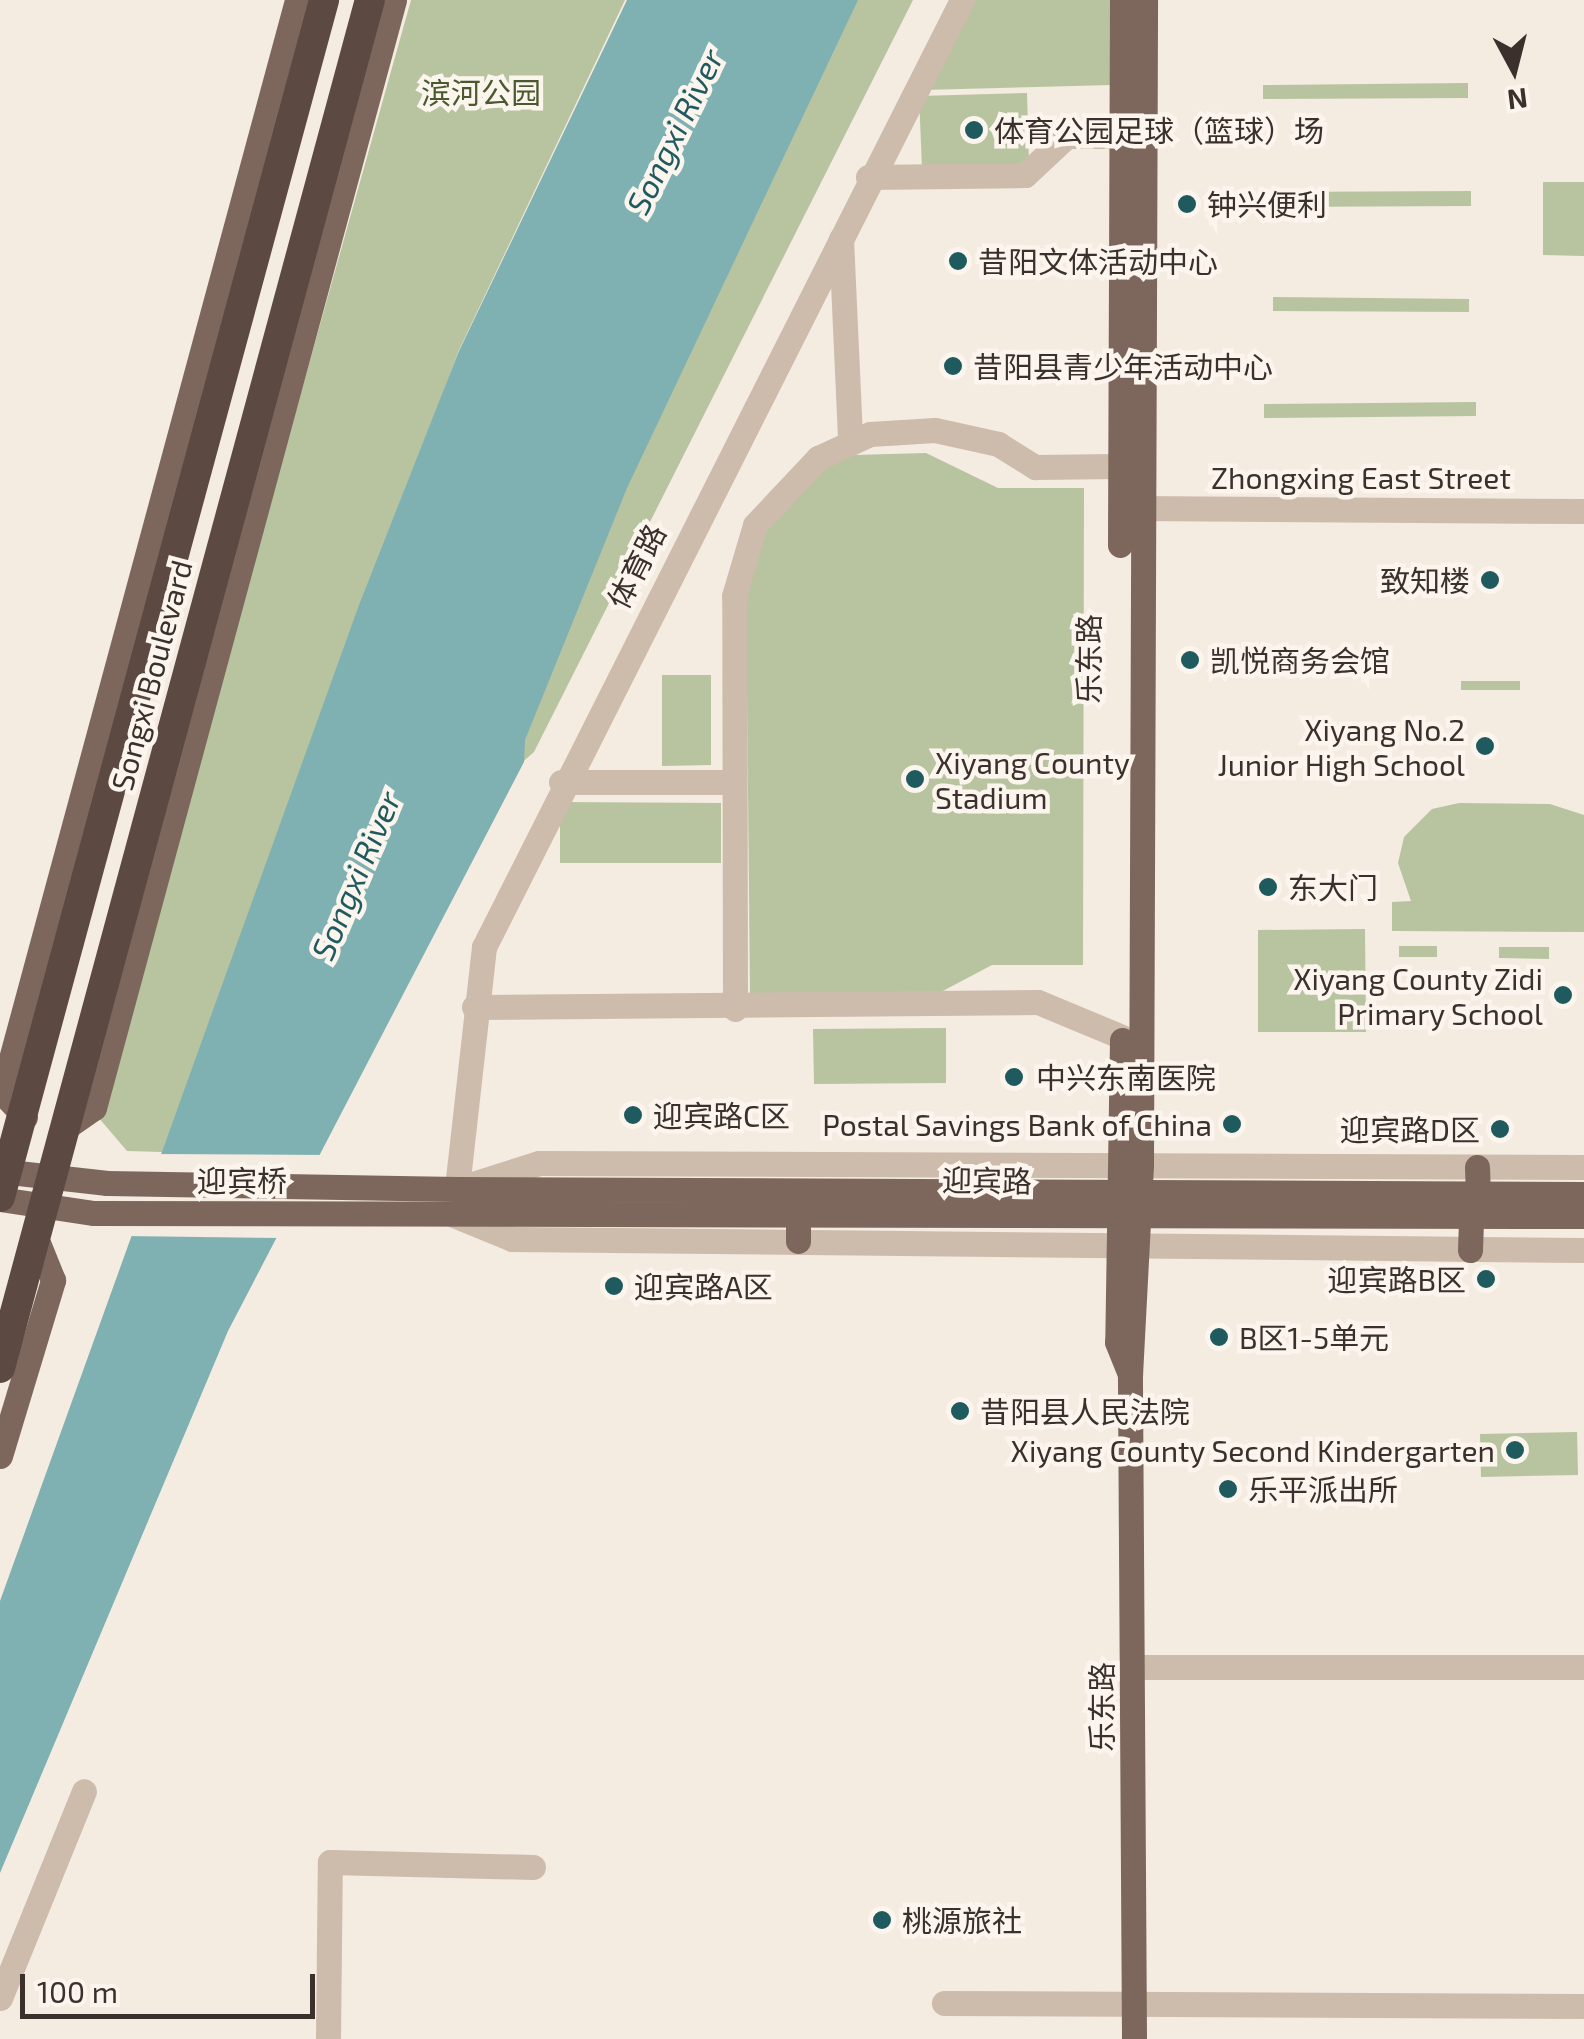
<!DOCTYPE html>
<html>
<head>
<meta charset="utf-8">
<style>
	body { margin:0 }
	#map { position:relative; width:1584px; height:2039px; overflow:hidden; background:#f4ebe1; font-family:"Exo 2","Noto Sans SC",sans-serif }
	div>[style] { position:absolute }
	.green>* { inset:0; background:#b8c4a0 }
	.water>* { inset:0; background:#7fb0b2 }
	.pier>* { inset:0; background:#f4ebe1 }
	.minor>* { height:25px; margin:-12.5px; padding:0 12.5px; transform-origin:12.5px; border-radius:12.5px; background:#cdbbac }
	.major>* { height:25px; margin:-12.5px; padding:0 12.5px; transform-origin:12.5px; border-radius:12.5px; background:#7d675c }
	.highway>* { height:30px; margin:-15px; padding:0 15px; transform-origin:15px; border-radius:15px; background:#5c4a42 }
	.dots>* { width:28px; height:28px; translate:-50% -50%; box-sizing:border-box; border:5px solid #fbf5ee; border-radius:50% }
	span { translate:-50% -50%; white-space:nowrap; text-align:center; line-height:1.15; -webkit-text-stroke:9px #fbf5ee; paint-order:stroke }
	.park-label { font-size:30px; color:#4a5a2e }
	.poi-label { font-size:30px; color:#3b302b }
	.left { translate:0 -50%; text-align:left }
	.right { translate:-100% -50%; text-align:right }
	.street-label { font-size:30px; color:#3b302b }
	.water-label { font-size:32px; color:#1f5a5e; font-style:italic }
	.north { position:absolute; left:1464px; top:20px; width:100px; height:100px; -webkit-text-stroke:8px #fbf5ee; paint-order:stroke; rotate:173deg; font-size:28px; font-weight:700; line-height:40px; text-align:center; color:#3b302b }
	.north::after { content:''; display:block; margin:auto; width:35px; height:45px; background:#3b302b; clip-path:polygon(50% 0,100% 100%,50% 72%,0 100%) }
	.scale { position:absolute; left:20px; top:1974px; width:295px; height:45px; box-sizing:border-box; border:5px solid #3b302b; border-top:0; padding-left:12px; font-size:30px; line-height:35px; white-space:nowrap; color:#3b302b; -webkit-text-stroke:8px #fbf5ee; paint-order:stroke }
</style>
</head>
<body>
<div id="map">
	<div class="green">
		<div style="clip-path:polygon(411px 0,625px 0,459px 350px,162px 1152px,127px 1151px,98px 1117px)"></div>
		<div style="clip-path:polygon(845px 0,913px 0,534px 752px,518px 766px,519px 738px,616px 487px)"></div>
		<div style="clip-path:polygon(967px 0,1110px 0,1111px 85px,922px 90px)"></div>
		<div style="clip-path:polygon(1468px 83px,1468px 98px,1263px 99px,1263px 85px)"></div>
		<div style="clip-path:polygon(1027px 93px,1029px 165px,922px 168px,919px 96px)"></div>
		<div style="clip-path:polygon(1543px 182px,1584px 182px,1584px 256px,1543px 255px)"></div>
		<div style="clip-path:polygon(1471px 191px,1471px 206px,1263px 207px,1263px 192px)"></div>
		<div style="clip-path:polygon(1273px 297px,1469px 299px,1469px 312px,1273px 311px)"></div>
		<div style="clip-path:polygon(1476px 402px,1476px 416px,1264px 418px,1264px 404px)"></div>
		<div style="clip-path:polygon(926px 453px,998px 488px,1084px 488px,1083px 965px,992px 965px,939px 993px,750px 993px,746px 593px,762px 533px,824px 468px,854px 455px)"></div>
		<div style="clip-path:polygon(662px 675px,711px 675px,711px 765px,662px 766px)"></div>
		<div style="clip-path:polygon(1461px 681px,1520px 681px,1520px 690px,1461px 690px)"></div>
		<div style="clip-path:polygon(560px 802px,721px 803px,721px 863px,560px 863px)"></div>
		<div style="clip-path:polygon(1459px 803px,1550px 804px,1584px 815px,1584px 932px,1392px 931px,1392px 902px,1411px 901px,1398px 863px,1404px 837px,1432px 809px)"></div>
		<div style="clip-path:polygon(1365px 929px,1366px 1032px,1258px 1032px,1258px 930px)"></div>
		<div style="clip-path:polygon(1399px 946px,1437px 946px,1437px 957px,1399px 957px)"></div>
		<div style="clip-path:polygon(1499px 947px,1549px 947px,1549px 959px,1499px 958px)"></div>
		<div style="clip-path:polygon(946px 1028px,946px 1083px,814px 1084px,813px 1029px)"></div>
		<div style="clip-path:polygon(1577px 1432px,1578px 1475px,1481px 1477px,1480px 1434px)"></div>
	</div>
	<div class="water">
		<div style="clip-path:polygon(627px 0,858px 0,627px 488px,525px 740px,524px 762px,228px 1331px,0 1873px,0 1601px,359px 605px,459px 351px)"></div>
	</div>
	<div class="pier">
		<div style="clip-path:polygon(152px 1154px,326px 1155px,282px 1238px,124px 1236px)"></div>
	</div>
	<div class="minor">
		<div style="left:962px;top:0;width:1061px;rotate:116.78deg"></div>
		<div style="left:484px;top:947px;width:244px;rotate:96.4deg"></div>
		<div style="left:457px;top:1189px;width:86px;rotate:-17.6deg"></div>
		<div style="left:539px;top:1163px;width:1045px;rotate:0.22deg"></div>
		<div style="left:868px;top:177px;width:157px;rotate:-0.7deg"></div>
		<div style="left:1025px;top:175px;width:57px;rotate:-42.9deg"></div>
		<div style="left:1067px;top:136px;width:51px"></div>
		<div style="left:841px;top:239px;width:200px;rotate:87.4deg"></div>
		<div style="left:1137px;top:508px;width:447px;rotate:0.4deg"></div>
		<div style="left:561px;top:782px;width:173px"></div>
		<div style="left:474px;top:1007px;width:564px;rotate:-0.51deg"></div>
		<div style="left:1038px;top:1002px;width:91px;rotate:22.6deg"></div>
		<div style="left:735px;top:1009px;width:413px;rotate:-90.1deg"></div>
		<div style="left:734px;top:596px;width:74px;rotate:-73.5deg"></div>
		<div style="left:755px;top:525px;width:92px;rotate:-46.8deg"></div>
		<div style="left:818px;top:458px;width:57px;rotate:-24.8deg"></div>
		<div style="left:870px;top:434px;width:65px;rotate:-3.5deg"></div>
		<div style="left:935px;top:430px;width:65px;rotate:12.5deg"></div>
		<div style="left:998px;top:444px;width:44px;rotate:31.9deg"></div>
		<div style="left:1035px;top:467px;width:82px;rotate:-0.7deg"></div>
		<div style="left:451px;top:1214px;width:66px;rotate:22.3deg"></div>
		<div style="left:512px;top:1239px;width:1072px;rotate:0.59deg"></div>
		<div style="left:1134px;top:1667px;width:450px"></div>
		<div style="left:0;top:1998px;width:223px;rotate:-67.9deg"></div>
		<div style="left:944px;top:2003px;width:640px;rotate:0.27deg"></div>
		<div style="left:328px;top:2039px;width:177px;rotate:-89.4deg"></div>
		<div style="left:330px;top:1862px;width:203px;rotate:1.4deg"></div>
	</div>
	<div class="major">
		<div style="left:1120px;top:545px;width:545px;rotate:-89.79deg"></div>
		<div style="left:1122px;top:1040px;width:302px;rotate:90.9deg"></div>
		<div style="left:1117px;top:1342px;width:35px;rotate:68deg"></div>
		<div style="left:25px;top:1117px;width:34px;rotate:-133deg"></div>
		<div style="left:2px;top:1092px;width:1131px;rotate:-74.88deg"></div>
		<div style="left:65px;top:1128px;width:35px;rotate:-35deg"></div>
		<div style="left:94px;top:1108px;width:1148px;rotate:-74.85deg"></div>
		<div style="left:1477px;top:1167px;width:27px;rotate:88deg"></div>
		<div style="left:0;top:1171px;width:108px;rotate:6.4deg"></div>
		<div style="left:107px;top:1183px;width:350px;rotate:1deg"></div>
		<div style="left:457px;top:1189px;width:1127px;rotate:0.25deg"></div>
		<div style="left:0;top:1199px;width:95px;rotate:8.5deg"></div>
		<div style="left:94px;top:1213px;width:1490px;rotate:0.12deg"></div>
		<div style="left:798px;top:1241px;width:31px;rotate:-90deg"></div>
		<div style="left:1470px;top:1250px;width:35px;rotate:-88deg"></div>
		<div style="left:0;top:1456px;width:184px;rotate:-73.2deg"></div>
		<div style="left:53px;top:1280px;width:38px;rotate:-112deg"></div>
		<div style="left:1134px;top:2039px;width:664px;rotate:-90.35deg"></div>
		<div style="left:1130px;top:1375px;width:210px;rotate:-87deg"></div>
		<div style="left:1141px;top:1165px;width:1165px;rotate:-89.8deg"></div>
	</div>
	<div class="highway">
		<div style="left:0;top:1197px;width:1240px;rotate:-74.85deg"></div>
		<div style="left:0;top:1368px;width:1417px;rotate:-74.87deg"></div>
	</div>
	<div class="dots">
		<div style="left:974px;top:130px;background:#1f5a5e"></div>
		<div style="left:1187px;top:204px;background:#1f5a5e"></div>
		<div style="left:958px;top:261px;background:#1f5a5e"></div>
		<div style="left:953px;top:366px;background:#1f5a5e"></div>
		<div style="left:1490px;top:580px;background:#1f5a5e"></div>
		<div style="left:1190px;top:660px;background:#1f5a5e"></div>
		<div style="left:1485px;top:746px;background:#1f5a5e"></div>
		<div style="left:915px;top:779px;background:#1f5a5e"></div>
		<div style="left:1268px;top:887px;background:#1f5a5e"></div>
		<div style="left:1563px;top:995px;background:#1f5a5e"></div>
		<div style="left:1014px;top:1077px;background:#1f5a5e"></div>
		<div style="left:633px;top:1115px;background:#1f5a5e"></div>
		<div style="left:1232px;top:1124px;background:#1f5a5e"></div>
		<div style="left:1500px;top:1129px;background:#1f5a5e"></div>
		<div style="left:1486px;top:1279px;background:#1f5a5e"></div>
		<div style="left:614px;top:1286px;background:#1f5a5e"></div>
		<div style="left:1219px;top:1337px;background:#1f5a5e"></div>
		<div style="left:960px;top:1411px;background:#1f5a5e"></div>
		<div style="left:1515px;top:1450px;background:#1f5a5e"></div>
		<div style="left:1228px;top:1489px;background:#1f5a5e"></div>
		<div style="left:882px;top:1920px;background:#1f5a5e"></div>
	</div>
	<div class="park-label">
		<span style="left:481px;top:92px">滨河公园</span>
	</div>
	<div class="poi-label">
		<span class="left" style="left:994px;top:130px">体育公园足球（篮球）场</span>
		<span class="left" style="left:1207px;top:204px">钟兴便利</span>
		<span class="left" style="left:978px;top:261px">昔阳文体活动中心</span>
		<span class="left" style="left:973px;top:366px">昔阳县青少年活动中心</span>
		<span class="right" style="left:1470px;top:580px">致知楼</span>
		<span class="left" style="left:1210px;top:660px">凯悦商务会馆</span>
		<span class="right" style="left:1465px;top:746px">Xiyang No.2<br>Junior High School</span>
		<span class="left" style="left:935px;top:779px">Xiyang County<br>Stadium</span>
		<span class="left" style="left:1288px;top:887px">东大门</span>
		<span class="right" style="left:1543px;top:995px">Xiyang County Zidi<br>Primary School</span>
		<span class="left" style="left:1036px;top:1077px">中兴东南医院</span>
		<span class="left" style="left:653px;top:1115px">迎宾路C区</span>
		<span class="right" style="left:1212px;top:1124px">Postal Savings Bank of China</span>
		<span class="right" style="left:1480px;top:1129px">迎宾路D区</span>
		<span class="right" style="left:1466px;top:1279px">迎宾路B区</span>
		<span class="left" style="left:634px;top:1286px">迎宾路A区</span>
		<span class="left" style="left:1239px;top:1337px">B区1-5单元</span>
		<span class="left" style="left:980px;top:1411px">昔阳县人民法院</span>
		<span class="right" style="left:1495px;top:1450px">Xiyang County Second Kindergarten</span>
		<span class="left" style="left:1248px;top:1489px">乐平派出所</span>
		<span class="left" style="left:902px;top:1920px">桃源旅社</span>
	</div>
	<div class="street-label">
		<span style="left:1361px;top:477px">Zhongxing East Street</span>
		<span style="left:636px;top:566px;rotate:-63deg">体育路</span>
		<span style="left:1088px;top:659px;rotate:-90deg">乐东路</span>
		<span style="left:151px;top:675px;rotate:-75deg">Songxi Boulevard</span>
		<span style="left:242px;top:1180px">迎宾桥</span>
		<span style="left:987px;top:1180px;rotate:1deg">迎宾路</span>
		<span style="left:1101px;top:1707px;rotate:-90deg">乐东路</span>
	</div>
	<div class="water-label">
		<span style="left:674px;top:131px;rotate:-64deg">Songxi River</span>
		<span style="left:355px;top:875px;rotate:-67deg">Songxi River</span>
	</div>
	<div class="north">N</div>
	<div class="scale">100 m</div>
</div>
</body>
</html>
